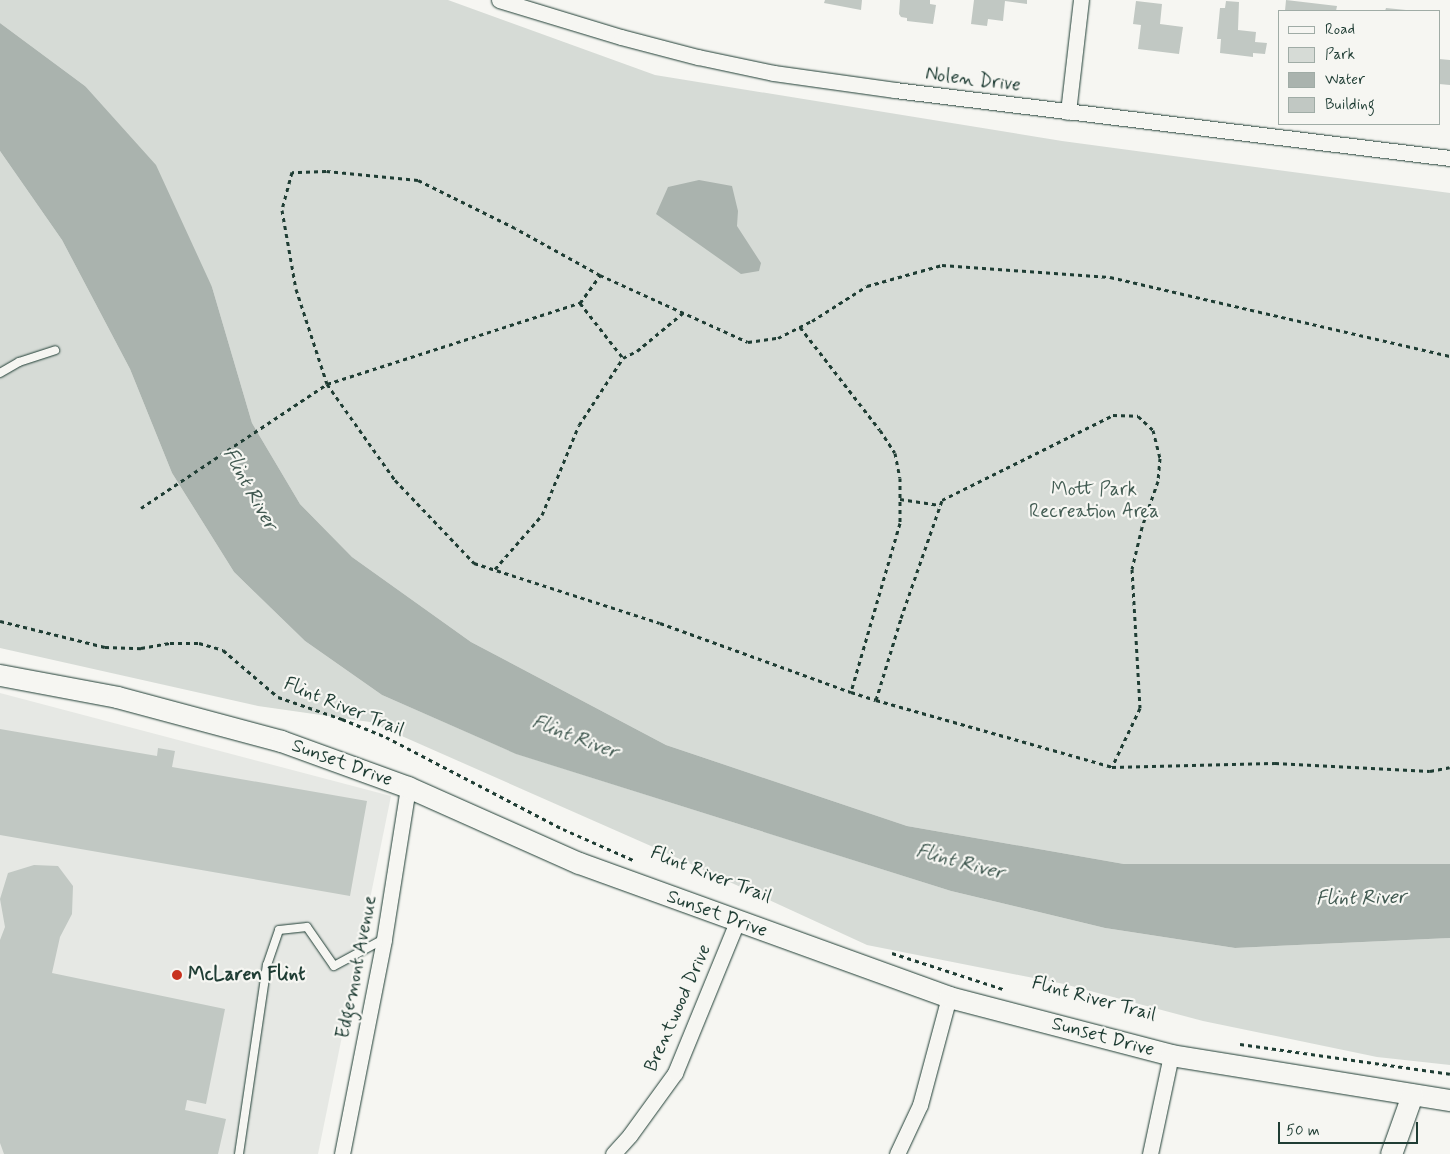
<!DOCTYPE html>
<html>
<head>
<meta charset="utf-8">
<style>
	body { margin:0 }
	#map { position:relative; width:1450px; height:1154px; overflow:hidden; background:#f6f6f2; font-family:Mynerve,sans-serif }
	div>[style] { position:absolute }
	.built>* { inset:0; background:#e6e8e4 }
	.green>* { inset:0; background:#d6dbd6 }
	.water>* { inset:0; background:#aab3ae }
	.building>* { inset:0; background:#c1c8c3 }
	.path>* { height:3px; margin-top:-1.5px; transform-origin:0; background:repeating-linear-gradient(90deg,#1f3d34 0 4px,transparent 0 8px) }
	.roads { filter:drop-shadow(0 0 1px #1f3d34) drop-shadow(0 0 1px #1f3d34) }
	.lane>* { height:8px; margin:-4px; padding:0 4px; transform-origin:4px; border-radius:4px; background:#f6f6f2 }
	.street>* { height:15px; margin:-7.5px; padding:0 7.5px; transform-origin:7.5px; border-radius:7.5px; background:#f6f6f2 }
	.secondary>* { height:21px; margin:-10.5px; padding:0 10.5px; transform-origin:10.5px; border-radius:10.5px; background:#f6f6f2 }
	.dots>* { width:14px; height:14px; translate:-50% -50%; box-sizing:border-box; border:2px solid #f6f6f2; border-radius:50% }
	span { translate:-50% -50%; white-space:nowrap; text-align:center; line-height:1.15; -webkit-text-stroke:4.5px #f6f6f2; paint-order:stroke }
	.street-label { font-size:19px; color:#1f3d34 }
	.park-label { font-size:19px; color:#445d54 }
	.poi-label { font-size:19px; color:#1f3d34; font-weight:700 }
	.left { translate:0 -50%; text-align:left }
	.water-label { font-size:20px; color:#425a52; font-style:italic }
	.legend { position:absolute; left:1278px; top:10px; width:162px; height:115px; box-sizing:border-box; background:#f6f6f2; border:1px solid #a0aca6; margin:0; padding:6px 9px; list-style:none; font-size:15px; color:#1f3d34 }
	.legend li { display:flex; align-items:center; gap:10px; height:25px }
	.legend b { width:25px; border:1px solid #a0aca6 }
	.scale { position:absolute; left:1278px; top:1122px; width:140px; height:22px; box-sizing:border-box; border:2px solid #1f3d34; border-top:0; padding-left:6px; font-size:15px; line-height:18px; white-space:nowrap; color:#1f3d34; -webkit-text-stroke:4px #f6f6f2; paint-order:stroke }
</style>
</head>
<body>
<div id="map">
	<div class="built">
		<div style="clip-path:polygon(0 693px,391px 796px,318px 1154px,0 1154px)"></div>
	</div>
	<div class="green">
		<div style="clip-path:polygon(0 0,448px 0,655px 75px,1062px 141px,1450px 193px,1450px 864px,1124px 864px,907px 826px,666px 745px,471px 642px,352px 557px,300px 504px,252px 423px,212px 287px,85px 86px,0 23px)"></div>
		<div style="clip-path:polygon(0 151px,62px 240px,130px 369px,172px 473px,234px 572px,305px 641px,382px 695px,517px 754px,951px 891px,1105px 928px,1235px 948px,1450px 938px,1450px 1065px,1377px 1057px,1203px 1021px,1064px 984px,867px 945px,660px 850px,370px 722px,258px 706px,0 648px)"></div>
	</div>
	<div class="water">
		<div style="clip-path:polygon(0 23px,85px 86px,156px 165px,212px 287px,252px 423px,300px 504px,352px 557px,471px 642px,666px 745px,907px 826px,1124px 864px,1450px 864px,1450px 938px,1235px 948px,1105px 928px,951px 891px,516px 754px,382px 695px,305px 641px,234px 572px,172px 473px,130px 369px,62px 240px,0 151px)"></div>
		<div style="clip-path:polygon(699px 180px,732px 186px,738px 211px,737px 226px,761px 263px,759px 271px,741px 274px,656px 214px,668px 187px)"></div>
	</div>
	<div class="building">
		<div style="clip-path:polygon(825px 0,862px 0,861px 10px,824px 3px)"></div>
		<div style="clip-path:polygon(900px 0,930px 0,930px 4px,936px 5px,933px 24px,907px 21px,907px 18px,901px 17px,899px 14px)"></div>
		<div style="clip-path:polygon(974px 0,1027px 0,1027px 4px,1005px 1px,1003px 21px,988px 19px,987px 26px,971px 24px)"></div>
		<div style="clip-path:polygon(1286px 0,1337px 6px,1336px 11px,1285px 11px)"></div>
		<div style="clip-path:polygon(1136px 1px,1162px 4px,1160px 24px,1183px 27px,1179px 54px,1138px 49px,1141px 25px,1133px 24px)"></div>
		<div style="clip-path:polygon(1226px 1px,1239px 2px,1238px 30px,1256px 32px,1255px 42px,1267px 43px,1265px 54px,1253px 53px,1253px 57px,1220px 53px,1221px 39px,1217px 39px,1220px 8px,1225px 8px)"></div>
		<div style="clip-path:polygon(1386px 8px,1406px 10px,1406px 11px,1385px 11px)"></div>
		<div style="clip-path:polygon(1439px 59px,1450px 60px,1450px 85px,1439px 84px)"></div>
		<div style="clip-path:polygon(0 729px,157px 756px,158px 748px,175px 751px,172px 767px,367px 801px,350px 896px,0 835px)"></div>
		<div style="clip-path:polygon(34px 865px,58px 866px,73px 886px,72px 914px,60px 937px,52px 973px,225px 1009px,206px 1104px,187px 1100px,185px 1110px,226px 1119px,218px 1154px,4px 1154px,0 1143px,0 940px,5px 927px,0 899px,8px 873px)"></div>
	</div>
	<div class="path">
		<div style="left:600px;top:275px;width:97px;rotate:-151.1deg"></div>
		<div style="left:515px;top:228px;width:108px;rotate:-153.7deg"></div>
		<div style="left:418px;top:180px;width:92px;rotate:-174.4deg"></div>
		<div style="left:326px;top:171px;width:34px;rotate:178deg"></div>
		<div style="left:292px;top:172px;width:39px;rotate:105deg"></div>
		<div style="left:282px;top:210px;width:80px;rotate:80deg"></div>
		<div style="left:296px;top:289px;width:100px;rotate:71.9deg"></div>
		<div style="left:327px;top:384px;width:118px;rotate:54.7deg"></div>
		<div style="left:395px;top:480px;width:115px;rotate:46.4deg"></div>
		<div style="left:474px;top:563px;width:195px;rotate:17.9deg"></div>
		<div style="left:660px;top:623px;width:203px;rotate:19.9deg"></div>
		<div style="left:580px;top:303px;width:70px;rotate:52deg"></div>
		<div style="left:623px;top:358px;width:16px;rotate:-27deg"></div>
		<div style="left:637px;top:351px;width:61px;rotate:-39.7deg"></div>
		<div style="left:800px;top:327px;width:130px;rotate:52.2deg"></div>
		<div style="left:880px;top:430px;width:27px;rotate:57deg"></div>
		<div style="left:895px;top:453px;width:25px;rotate:79deg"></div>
		<div style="left:900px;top:478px;width:45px;rotate:90deg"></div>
		<div style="left:900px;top:523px;width:176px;rotate:106.2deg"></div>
		<div style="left:851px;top:692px;width:26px;rotate:18deg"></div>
		<div style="left:876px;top:700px;width:86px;rotate:-73deg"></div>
		<div style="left:901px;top:618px;width:125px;rotate:-70.8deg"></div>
		<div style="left:942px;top:500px;width:191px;rotate:-26.4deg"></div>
		<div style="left:1113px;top:415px;width:25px;rotate:2deg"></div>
		<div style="left:1138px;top:416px;width:21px;rotate:43deg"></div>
		<div style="left:1153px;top:430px;width:29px;rotate:76deg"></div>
		<div style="left:1160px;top:458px;width:23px;rotate:95deg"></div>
		<div style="left:1158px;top:481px;width:49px;rotate:109.2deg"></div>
		<div style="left:1142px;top:527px;width:43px;rotate:103.4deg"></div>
		<div style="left:1132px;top:569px;width:139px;rotate:86.7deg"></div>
		<div style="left:1140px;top:708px;width:65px;rotate:115.4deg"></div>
		<div style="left:1112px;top:767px;width:163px;rotate:-1.4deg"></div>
		<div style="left:1275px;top:763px;width:155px;rotate:3deg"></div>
		<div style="left:1430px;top:771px;width:20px;rotate:-11deg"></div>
		<div style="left:900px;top:499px;width:40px;rotate:8.5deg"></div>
		<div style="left:141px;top:508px;width:224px;rotate:-33.7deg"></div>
		<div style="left:327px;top:384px;width:266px;rotate:-17.8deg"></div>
		<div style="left:580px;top:303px;width:34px;rotate:-54deg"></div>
		<div style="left:600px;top:275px;width:162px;rotate:24.4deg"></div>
		<div style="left:748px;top:342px;width:30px;rotate:-8deg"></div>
		<div style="left:778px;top:338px;width:38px;rotate:-27deg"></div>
		<div style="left:812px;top:321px;width:65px;rotate:-32.5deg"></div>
		<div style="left:867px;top:286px;width:78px;rotate:-15.6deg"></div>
		<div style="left:942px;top:265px;width:168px;rotate:4.1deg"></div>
		<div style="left:1110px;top:277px;width:349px;rotate:13.1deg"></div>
		<div style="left:495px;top:569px;width:72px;rotate:-49deg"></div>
		<div style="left:542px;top:515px;width:97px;rotate:-67.7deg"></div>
		<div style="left:579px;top:425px;width:80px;rotate:-56.7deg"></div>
		<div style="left:0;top:621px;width:108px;rotate:13.9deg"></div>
		<div style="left:105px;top:647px;width:36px;rotate:2deg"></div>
		<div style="left:141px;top:648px;width:29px;rotate:-10deg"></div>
		<div style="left:170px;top:643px;width:29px"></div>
		<div style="left:199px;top:643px;width:25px;rotate:16deg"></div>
		<div style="left:223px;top:650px;width:72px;rotate:40.5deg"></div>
		<div style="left:278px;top:697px;width:68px;rotate:19deg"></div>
		<div style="left:342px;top:719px;width:48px;rotate:22.2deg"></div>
		<div style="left:386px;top:737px;width:199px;rotate:27.5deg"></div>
		<div style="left:563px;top:829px;width:77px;rotate:23.9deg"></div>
		<div style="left:876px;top:700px;width:245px;rotate:15.8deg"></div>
		<div style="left:892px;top:953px;width:117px;rotate:18deg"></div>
		<div style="left:1240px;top:1044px;width:212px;rotate:8.1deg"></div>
	</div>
	<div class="roads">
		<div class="lane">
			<div style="left:0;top:373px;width:22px;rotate:-30deg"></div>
			<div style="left:19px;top:362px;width:38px;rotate:-18deg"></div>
			<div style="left:239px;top:1154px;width:191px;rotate:-81.6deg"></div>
			<div style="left:267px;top:965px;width:37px;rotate:-71deg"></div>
			<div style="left:279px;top:930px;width:28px;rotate:-6deg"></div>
			<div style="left:307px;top:927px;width:47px;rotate:55.3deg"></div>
			<div style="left:334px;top:966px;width:57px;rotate:-28.4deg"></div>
		</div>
		<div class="street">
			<div style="left:499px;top:0;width:127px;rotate:16.9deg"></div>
			<div style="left:621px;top:37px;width:80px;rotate:14.6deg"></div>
			<div style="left:698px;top:57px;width:78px;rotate:11.9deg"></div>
			<div style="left:774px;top:73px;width:122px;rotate:8deg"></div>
			<div style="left:895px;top:90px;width:559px;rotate:6.99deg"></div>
			<div style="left:1068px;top:112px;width:113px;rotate:-83.4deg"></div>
			<div style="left:342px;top:1154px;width:219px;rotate:-78.9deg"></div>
			<div style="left:384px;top:939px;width:154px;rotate:-81deg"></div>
			<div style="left:613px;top:1154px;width:25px;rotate:-48deg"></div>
			<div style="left:630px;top:1135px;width:77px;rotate:-54deg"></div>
			<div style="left:675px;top:1073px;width:163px;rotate:-67.7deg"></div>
			<div style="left:897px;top:1154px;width:54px;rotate:-64.9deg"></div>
			<div style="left:920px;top:1105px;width:112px;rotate:-75deg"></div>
			<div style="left:1150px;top:1154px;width:101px;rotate:-78deg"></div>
		</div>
		<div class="secondary">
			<div style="left:0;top:675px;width:119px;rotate:10.6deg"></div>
			<div style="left:117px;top:697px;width:170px;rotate:15deg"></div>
			<div style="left:281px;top:741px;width:135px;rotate:19.9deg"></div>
			<div style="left:408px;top:787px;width:187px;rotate:24deg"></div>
			<div style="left:579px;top:863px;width:394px;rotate:19.9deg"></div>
			<div style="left:949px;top:997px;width:229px;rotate:14.6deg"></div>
			<div style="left:1171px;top:1055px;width:283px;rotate:9.2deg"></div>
			<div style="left:1391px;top:1154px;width:63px;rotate:-70.4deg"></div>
		</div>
	</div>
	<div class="dots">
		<div style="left:177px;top:975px;background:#c8321e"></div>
	</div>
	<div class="street-label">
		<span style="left:973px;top:80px;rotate:7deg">Nolen Drive</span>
		<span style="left:344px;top:707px;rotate:22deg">Flint River Trail</span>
		<span style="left:342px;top:763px;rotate:20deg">Sunset Drive</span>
		<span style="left:711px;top:875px;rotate:21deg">Flint River Trail</span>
		<span style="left:717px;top:914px;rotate:20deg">Sunset Drive</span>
		<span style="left:357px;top:967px;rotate:-79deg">Edgemont Avenue</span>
		<span style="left:1094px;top:999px;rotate:15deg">Flint River Trail</span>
		<span style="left:678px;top:1008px;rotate:-66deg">Brentwood Drive</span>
		<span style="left:1103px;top:1037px;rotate:15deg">Sunset Drive</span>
	</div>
	<div class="park-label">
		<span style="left:1094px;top:501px">Mott Park<br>Recreation Area</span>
	</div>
	<div class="poi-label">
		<span class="left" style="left:188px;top:975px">McLaren Flint</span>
	</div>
	<div class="water-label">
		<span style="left:250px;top:489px;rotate:61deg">Flint River</span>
		<span style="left:575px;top:737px;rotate:21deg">Flint River</span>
		<span style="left:960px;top:862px;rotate:15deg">Flint River</span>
		<span style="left:1361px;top:898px;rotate:-1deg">Flint River</span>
	</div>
	<ul class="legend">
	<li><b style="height:6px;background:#f6f6f2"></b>Road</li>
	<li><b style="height:14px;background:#d6dbd6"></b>Park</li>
	<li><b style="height:14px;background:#aab3ae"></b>Water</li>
	<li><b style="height:14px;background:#c1c8c3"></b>Building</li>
	</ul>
	<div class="scale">50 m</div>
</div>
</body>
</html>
